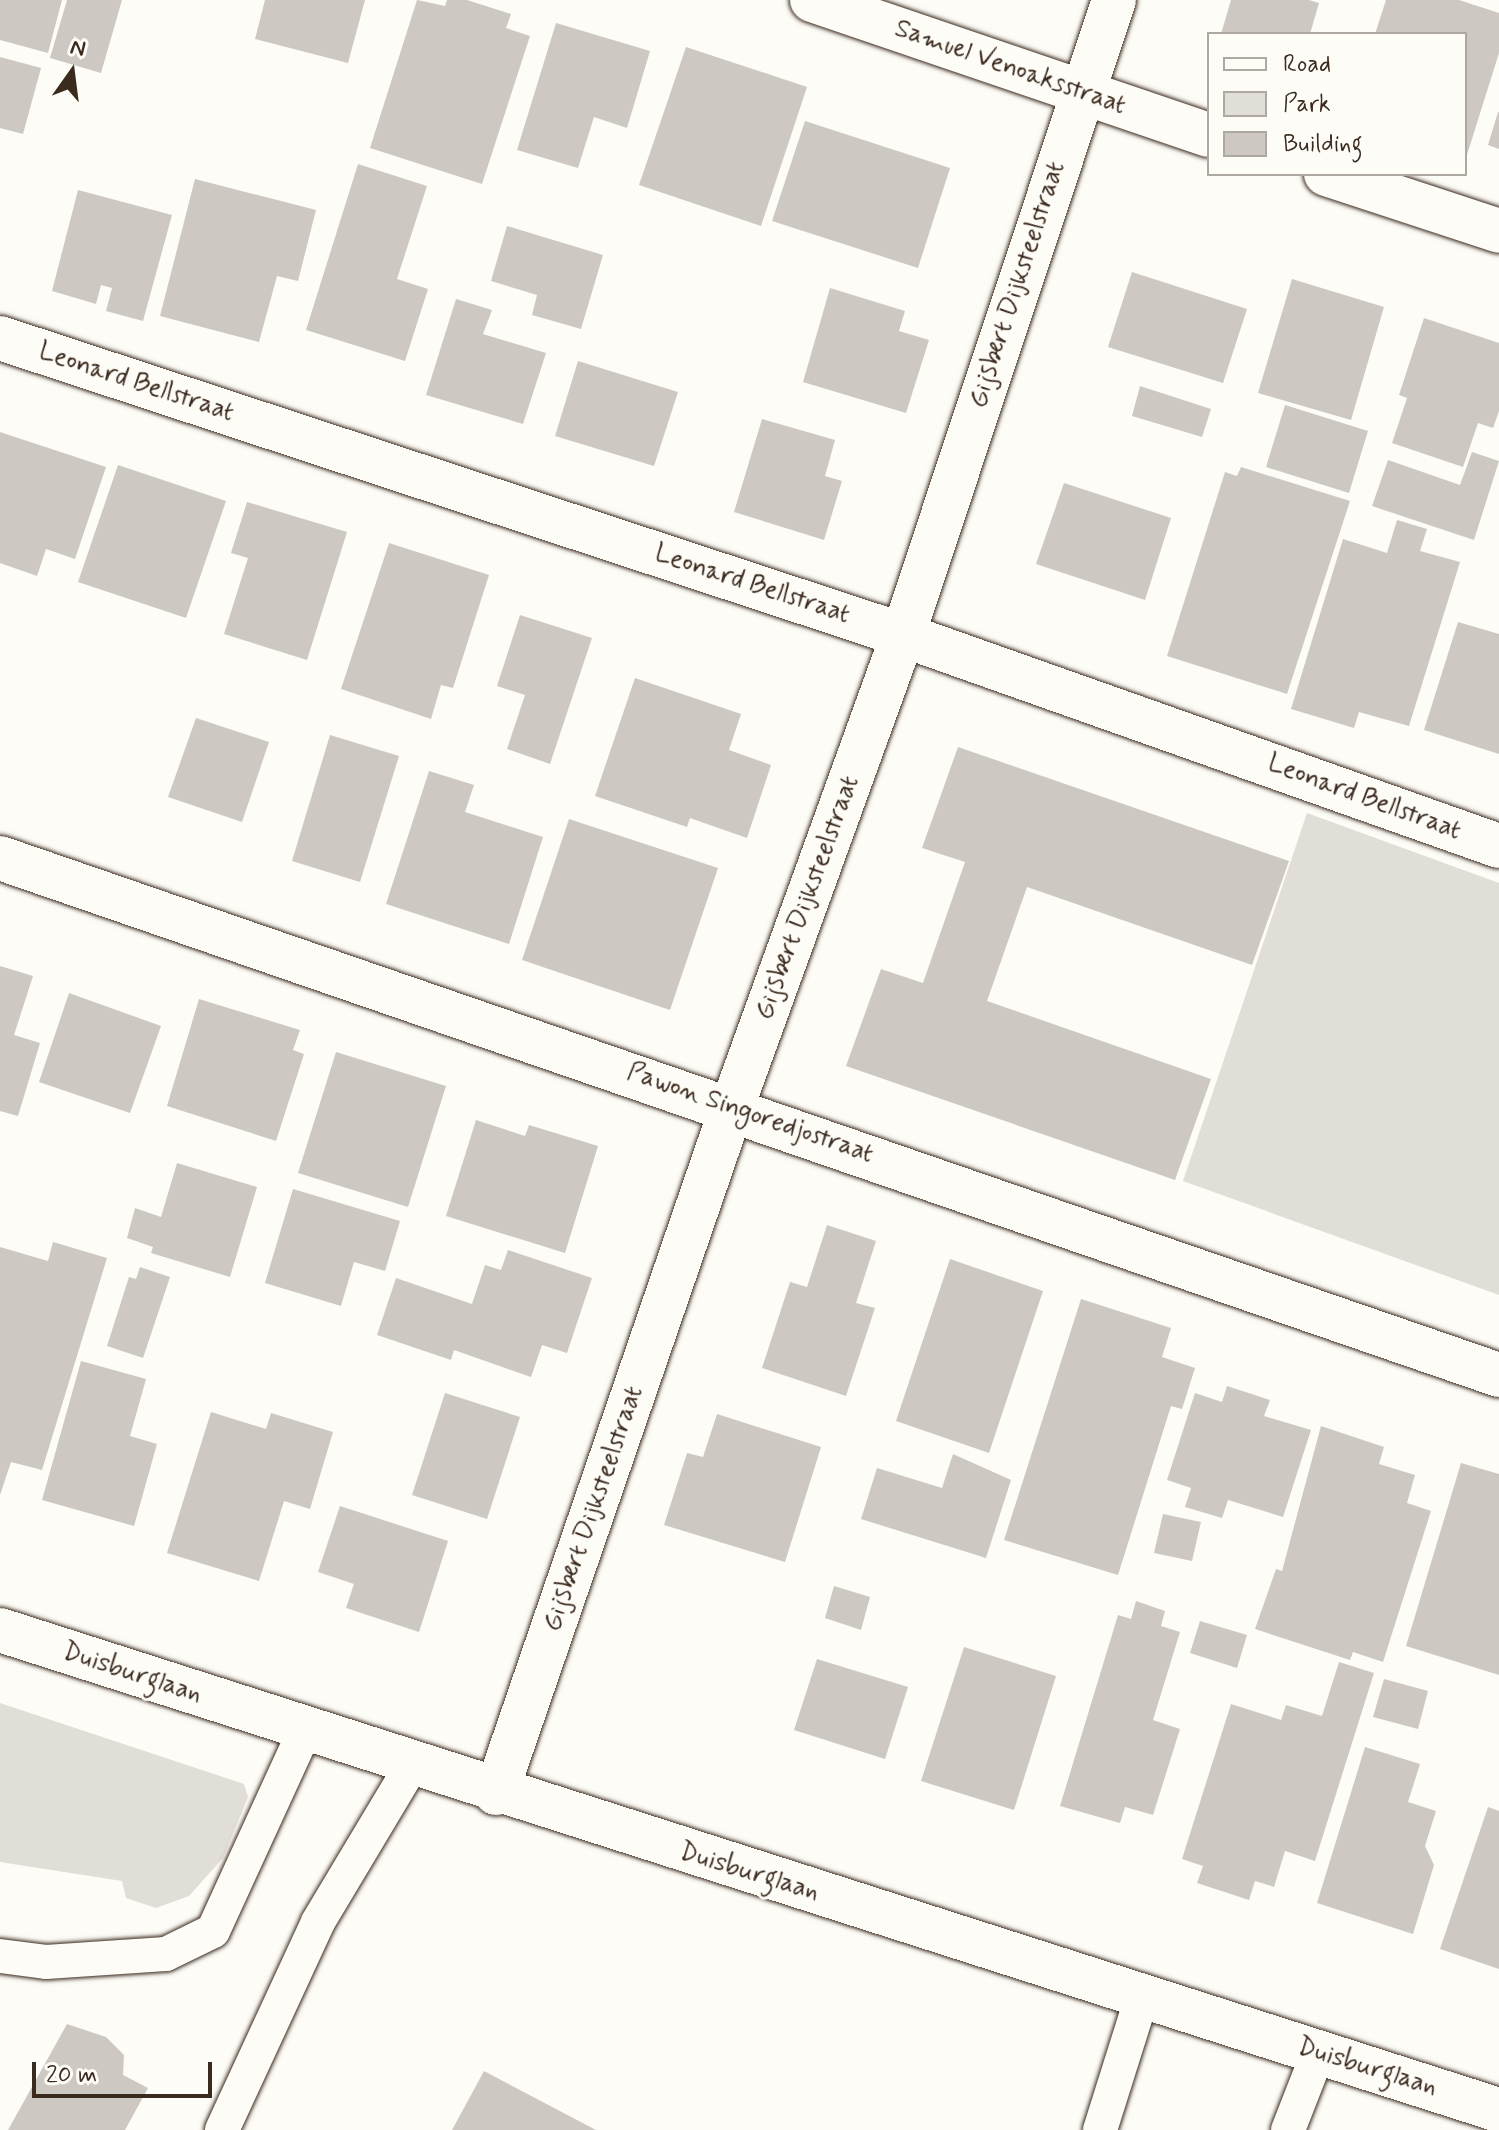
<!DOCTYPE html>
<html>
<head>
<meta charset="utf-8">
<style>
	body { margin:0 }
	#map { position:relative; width:1499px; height:2130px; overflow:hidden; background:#fdfcf7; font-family:Mynerve,sans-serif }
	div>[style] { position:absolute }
	.green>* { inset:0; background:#e1ded7 }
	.building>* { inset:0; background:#cdc8c2 }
	.roads { filter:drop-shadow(0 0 2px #3b2a1e) drop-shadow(0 0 2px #3b2a1e) }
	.service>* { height:34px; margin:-17px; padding:0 17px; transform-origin:17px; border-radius:17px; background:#fdfcf7 }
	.minor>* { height:44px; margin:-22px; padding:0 22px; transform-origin:22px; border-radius:22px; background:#fdfcf7 }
	.tertiary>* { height:44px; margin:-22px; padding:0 22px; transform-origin:22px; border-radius:22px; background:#fdfcf7 }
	span { translate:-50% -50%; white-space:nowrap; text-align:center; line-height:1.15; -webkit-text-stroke:6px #fdfcf7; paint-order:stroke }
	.street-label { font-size:26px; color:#3b2a1e }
	.legend { position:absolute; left:1207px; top:32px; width:260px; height:144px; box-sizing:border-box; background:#fdfcf7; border:2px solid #afa8a0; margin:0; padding:10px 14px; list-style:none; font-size:24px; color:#3b2a1e }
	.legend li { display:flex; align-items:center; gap:16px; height:40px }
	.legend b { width:40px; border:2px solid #afa8a0 }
	.north { position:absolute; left:32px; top:32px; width:80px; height:80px; -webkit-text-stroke:6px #fdfcf7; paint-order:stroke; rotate:14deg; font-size:22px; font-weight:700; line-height:32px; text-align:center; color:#3b2a1e }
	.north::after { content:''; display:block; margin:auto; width:28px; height:36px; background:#3b2a1e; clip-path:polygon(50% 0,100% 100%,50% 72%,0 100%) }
	.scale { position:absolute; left:32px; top:2062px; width:180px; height:36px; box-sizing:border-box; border:4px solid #3b2a1e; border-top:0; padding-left:10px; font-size:24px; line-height:28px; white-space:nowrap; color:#3b2a1e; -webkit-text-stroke:6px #fdfcf7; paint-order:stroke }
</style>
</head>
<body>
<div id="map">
	<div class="green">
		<div style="clip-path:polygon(1307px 813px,1499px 883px,1499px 1295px,1183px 1181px)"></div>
		<div style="clip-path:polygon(0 1703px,244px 1784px,248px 1797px,223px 1858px,189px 1896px,156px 1908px,126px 1898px,122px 1881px,0 1862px)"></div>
	</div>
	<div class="building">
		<div style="clip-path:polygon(0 0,62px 0,48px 53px,0 40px)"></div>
		<div style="clip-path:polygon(67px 0,122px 0,101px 73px,50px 58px)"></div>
		<div style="clip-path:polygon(265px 0,365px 0,348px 63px,255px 39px)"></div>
		<div style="clip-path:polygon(417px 0,445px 6px,447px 0,467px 0,511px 14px,506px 28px,530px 36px,482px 184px,370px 148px)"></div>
		<div style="clip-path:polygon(1231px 0,1309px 0,1319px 3px,1310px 34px,1221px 34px)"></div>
		<div style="clip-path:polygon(1386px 0,1459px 0,1499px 13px,1499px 53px,1466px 158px,1465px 34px,1375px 34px)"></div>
		<div style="clip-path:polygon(556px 23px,650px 51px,627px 128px,594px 117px,578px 168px,517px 150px)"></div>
		<div style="clip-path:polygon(686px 47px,807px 87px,761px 226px,639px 185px)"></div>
		<div style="clip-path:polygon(0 57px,41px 68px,23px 134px,0 128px)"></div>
		<div style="clip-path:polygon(1498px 112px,1499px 112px,1499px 149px,1488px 145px)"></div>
		<div style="clip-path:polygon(805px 121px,950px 168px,918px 268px,772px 221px)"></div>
		<div style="clip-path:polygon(358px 164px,427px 186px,397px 279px,428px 289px,405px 361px,306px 330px)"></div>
		<div style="clip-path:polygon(195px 179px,316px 210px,298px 281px,277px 276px,259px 342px,160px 316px)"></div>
		<div style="clip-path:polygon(78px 190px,172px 215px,143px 321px,106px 311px,112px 288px,101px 285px,96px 304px,52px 291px)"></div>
		<div style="clip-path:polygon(507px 226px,603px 255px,581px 329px,532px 315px,537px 295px,491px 281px)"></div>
		<div style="clip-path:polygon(1132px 272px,1247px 309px,1223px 383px,1108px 347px)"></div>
		<div style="clip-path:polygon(1292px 279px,1384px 307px,1351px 420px,1258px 393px)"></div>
		<div style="clip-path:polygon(830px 288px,905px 311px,899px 331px,929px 340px,906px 413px,803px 382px)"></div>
		<div style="clip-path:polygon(456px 299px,492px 310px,483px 334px,546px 353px,523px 424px,426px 395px)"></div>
		<div style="clip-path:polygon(1424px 318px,1499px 343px,1499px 411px,1493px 428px,1478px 423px,1463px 467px,1392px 443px,1407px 398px,1399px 395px)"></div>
		<div style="clip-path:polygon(578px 361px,678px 392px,654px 466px,555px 436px)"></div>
		<div style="clip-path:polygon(1140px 386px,1211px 409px,1202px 437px,1132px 416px)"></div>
		<div style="clip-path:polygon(1285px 405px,1368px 431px,1349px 493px,1266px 467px)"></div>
		<div style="clip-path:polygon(762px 419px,835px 440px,825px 476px,842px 481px,824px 540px,734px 512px)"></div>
		<div style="clip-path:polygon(0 432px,106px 467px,75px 559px,46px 549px,37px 576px,0 563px)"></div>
		<div style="clip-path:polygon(1472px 452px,1499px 461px,1474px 540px,1372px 506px,1388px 460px,1460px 485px)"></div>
		<div style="clip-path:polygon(118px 465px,226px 501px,186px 618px,78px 582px)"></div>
		<div style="clip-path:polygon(1241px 467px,1350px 501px,1287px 694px,1167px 656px,1225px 472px,1237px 476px)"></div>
		<div style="clip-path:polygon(1064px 483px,1171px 518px,1145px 600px,1036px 564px)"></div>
		<div style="clip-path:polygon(247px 502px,347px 532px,307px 660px,224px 634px,248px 558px,231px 553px)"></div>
		<div style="clip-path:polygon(1397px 520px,1427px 529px,1420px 551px,1460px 562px,1409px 726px,1359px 712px,1354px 728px,1291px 709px,1343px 539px,1387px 553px)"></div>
		<div style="clip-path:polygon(389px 543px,489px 575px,453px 688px,441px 685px,431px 719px,341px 689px)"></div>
		<div style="clip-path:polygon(520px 615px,592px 638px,550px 764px,507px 749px,525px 695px,497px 686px)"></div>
		<div style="clip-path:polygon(1458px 622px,1499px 634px,1499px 754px,1424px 730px)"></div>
		<div style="clip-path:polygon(635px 678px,741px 714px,729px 750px,771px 765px,747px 838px,690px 818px,687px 827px,595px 796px)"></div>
		<div style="clip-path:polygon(196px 718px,269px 742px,242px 822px,168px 797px)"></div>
		<div style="clip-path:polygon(330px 735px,399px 756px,360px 882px,292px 861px)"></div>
		<div style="clip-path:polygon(958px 747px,1289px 861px,1252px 965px,1027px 887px,987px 1001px,1211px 1079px,1175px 1180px,846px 1066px,881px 969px,923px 983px,965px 862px,922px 848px)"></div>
		<div style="clip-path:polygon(429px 771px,474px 785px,465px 812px,543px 837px,509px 944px,386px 904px)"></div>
		<div style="clip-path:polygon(569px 819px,718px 868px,670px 1010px,522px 960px)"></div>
		<div style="clip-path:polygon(0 966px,33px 976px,14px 1035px,40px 1043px,18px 1116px,0 1111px)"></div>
		<div style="clip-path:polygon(69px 993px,161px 1026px,130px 1113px,39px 1082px)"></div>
		<div style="clip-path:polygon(199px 999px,300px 1030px,293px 1050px,304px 1054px,276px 1141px,167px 1106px)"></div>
		<div style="clip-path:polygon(336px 1052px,446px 1086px,408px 1207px,298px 1173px)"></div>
		<div style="clip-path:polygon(476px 1120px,525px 1136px,529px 1125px,598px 1146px,565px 1253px,446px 1216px)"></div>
		<div style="clip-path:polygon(177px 1163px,257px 1187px,230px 1277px,151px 1253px,153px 1247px,127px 1238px,135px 1208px,161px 1217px)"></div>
		<div style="clip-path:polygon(293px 1189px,400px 1221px,385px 1271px,354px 1262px,341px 1306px,265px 1283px)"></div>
		<div style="clip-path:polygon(827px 1225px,876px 1241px,856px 1303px,875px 1308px,846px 1396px,762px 1368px,790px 1282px,807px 1287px)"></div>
		<div style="clip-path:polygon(53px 1242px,107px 1258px,42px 1470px,11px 1462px,0 1495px,0 1247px,48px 1261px)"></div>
		<div style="clip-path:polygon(508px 1250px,592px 1278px,567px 1353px,542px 1345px,531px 1377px,454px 1350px,451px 1360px,377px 1335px,396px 1278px,472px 1304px,485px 1265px,501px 1270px)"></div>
		<div style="clip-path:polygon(950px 1259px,1043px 1291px,989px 1453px,896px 1421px)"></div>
		<div style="clip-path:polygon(140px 1267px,170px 1277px,143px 1358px,107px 1346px,129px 1277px,136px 1279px)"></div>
		<div style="clip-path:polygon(1081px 1299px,1171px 1328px,1162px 1357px,1195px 1368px,1182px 1409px,1171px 1406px,1118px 1575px,1004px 1540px)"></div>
		<div style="clip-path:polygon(81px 1361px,146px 1379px,130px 1436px,157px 1444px,134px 1526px,42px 1500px)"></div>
		<div style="clip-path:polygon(1227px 1386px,1270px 1400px,1264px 1416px,1311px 1430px,1283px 1517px,1228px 1500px,1222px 1518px,1185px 1507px,1191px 1488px,1167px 1480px,1195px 1393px,1222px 1402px)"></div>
		<div style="clip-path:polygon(445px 1393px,520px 1417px,487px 1519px,412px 1495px)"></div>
		<div style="clip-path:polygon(211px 1412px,266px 1429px,271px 1413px,333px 1432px,310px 1509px,284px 1501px,259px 1581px,167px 1553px)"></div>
		<div style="clip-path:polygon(717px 1414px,821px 1447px,785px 1562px,664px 1525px,687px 1453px,703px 1457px)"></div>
		<div style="clip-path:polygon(1321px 1426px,1384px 1447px,1379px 1464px,1415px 1475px,1407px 1503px,1431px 1511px,1383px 1662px,1353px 1652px,1350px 1660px,1255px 1629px,1276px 1569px,1282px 1571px)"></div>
		<div style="clip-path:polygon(953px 1454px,1011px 1480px,986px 1558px,861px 1519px,877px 1468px,942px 1488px)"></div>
		<div style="clip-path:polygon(1461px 1463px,1499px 1474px,1499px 1675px,1406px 1646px)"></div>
		<div style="clip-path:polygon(340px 1506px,448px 1541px,419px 1632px,346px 1608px,354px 1584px,318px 1572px)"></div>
		<div style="clip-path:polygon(1163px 1514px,1201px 1522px,1192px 1561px,1154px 1553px)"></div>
		<div style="clip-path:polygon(834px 1586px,870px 1597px,861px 1630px,825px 1618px)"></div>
		<div style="clip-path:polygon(1136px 1601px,1165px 1611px,1161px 1626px,1180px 1632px,1153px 1720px,1180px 1729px,1153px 1815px,1125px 1807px,1120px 1823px,1060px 1806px,1118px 1615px,1131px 1619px)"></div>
		<div style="clip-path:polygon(1200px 1621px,1247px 1635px,1237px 1668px,1190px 1653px)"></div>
		<div style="clip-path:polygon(964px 1647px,1056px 1676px,1014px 1810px,921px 1781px)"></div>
		<div style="clip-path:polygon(817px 1659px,908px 1687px,885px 1759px,794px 1730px)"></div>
		<div style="clip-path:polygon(1339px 1662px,1374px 1673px,1315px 1861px,1285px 1851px,1274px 1887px,1255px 1881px,1249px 1900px,1197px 1883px,1203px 1866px,1182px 1859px,1231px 1704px,1281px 1720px,1286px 1705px,1322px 1716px)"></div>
		<div style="clip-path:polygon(1384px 1679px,1428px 1691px,1418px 1729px,1373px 1717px)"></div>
		<div style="clip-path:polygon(1365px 1747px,1420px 1764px,1408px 1802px,1436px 1811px,1425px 1846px,1434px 1865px,1413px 1934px,1317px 1903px)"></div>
		<div style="clip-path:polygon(1488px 1807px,1499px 1811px,1499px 1969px,1440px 1949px)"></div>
		<div style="clip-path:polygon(67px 2024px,106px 2037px,124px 2055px,123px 2075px,148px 2088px,125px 2130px,8px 2130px)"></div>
		<div style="clip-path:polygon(484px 2071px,596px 2130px,452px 2130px)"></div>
	</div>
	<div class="roads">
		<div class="service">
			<div style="left:0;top:1956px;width:46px;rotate:7.4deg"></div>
			<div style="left:46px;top:1962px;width:120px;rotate:-3.8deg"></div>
			<div style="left:166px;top:1954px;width:52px;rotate:-26.1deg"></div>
			<div style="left:213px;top:1931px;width:221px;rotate:-65.4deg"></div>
			<div style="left:222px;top:2130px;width:229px;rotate:-65.2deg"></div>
			<div style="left:318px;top:1922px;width:183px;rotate:-59.1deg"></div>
			<div style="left:1100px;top:2130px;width:139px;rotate:-72.5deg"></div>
			<div style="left:1288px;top:2130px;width:83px;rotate:-68.7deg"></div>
		</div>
		<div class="minor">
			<div style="left:812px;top:0;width:419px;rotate:18.8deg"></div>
			<div style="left:1326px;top:174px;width:182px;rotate:18.2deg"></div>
			<div style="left:0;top:338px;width:951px;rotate:18.21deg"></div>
			<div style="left:903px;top:635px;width:632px;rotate:19.5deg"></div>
			<div style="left:0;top:858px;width:1586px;rotate:19.03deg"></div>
			<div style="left:496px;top:1793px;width:725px;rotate:-71.02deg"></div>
			<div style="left:732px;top:1107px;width:502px;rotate:-70.09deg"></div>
			<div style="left:903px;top:635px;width:669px;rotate:-71.62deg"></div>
		</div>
		<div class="tertiary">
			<div style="left:0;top:1630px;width:1574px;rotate:17.76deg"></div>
		</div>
	</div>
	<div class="street-label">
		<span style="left:1010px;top:68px;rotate:19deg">Samuel Venoaksstraat</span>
		<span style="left:1018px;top:285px;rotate:-72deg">Gijsbert Dijksteelstraat</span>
		<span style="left:136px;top:383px;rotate:18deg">Leonard Bellstraat</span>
		<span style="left:752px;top:585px;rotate:18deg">Leonard Bellstraat</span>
		<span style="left:1364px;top:798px;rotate:20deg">Leonard Bellstraat</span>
		<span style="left:808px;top:898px;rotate:-70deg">Gijsbert Dijksteelstraat</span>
		<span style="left:750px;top:1114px;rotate:19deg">Pawon Singoredjostraat</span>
		<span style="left:594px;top:1509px;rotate:-71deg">Gijsbert Dijksteelstraat</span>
		<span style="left:132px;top:1674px;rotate:18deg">Duisburglaan</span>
		<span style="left:749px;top:1873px;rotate:17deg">Duisburglaan</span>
		<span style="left:1367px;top:2068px;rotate:17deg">Duisburglaan</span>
	</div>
	<ul class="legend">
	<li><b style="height:10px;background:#fdfcf7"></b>Road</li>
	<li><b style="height:22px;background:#e1ded7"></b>Park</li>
	<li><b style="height:22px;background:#cdc8c2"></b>Building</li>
	</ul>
	<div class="north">N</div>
	<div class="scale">20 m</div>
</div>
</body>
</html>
